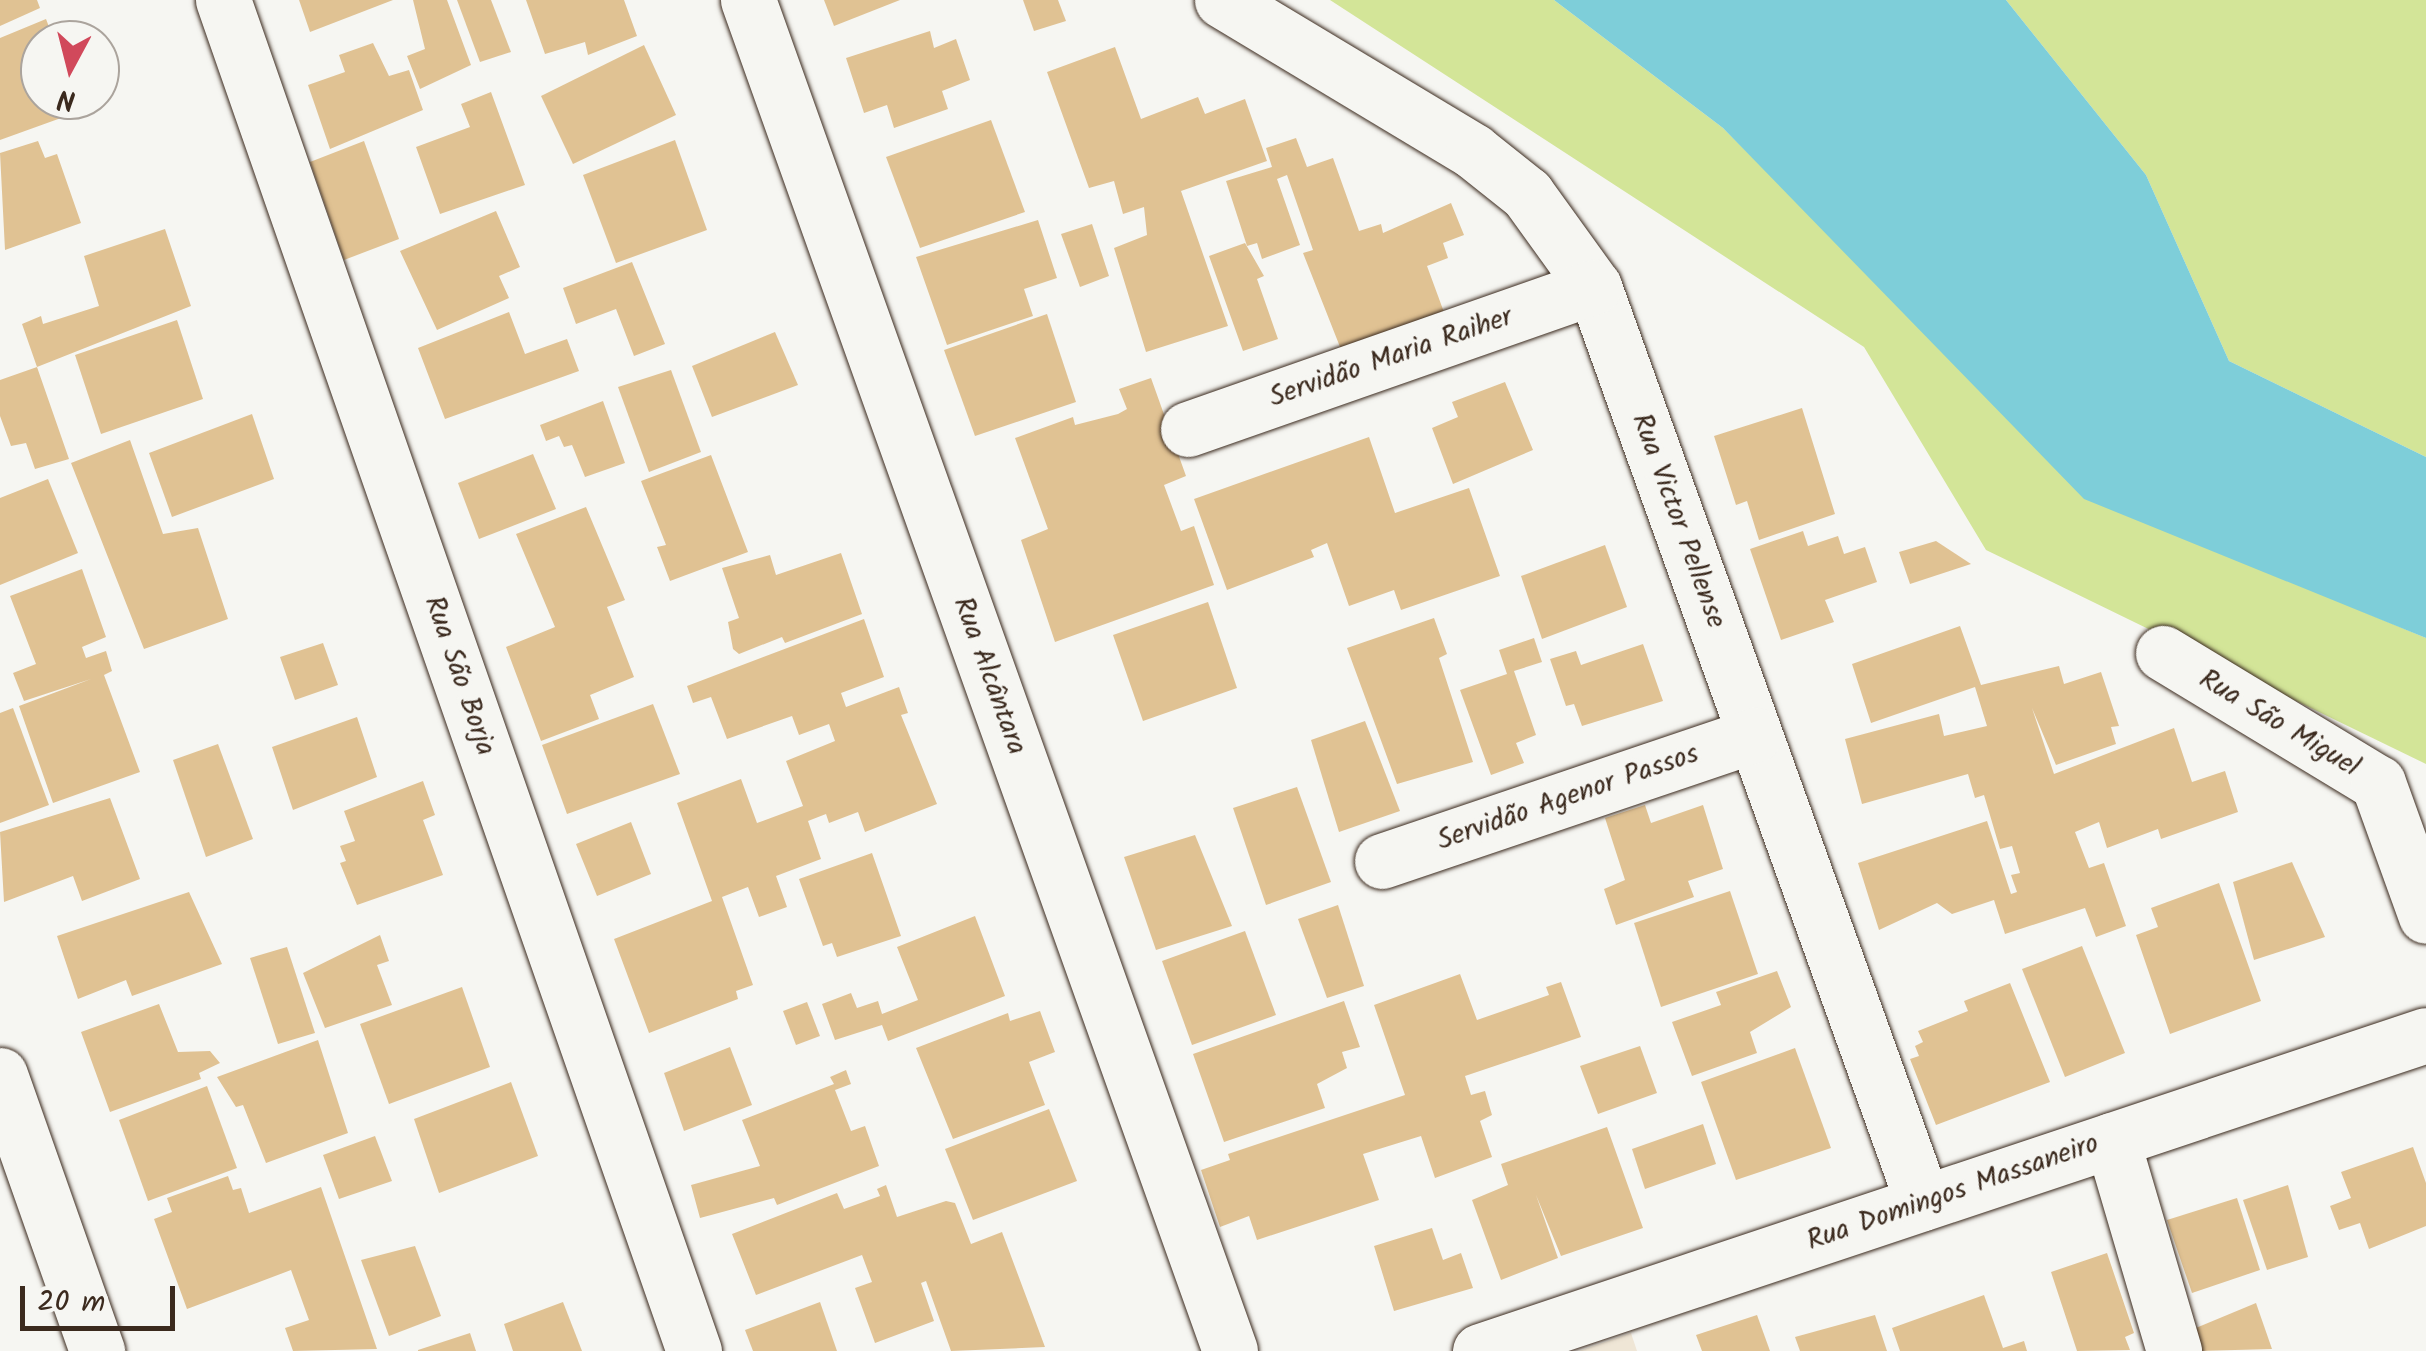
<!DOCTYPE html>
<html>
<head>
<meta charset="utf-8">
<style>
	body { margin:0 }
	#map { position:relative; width:2426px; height:1351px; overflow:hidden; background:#f6f6f2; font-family:Kalam,sans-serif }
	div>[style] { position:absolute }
	.built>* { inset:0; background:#efe6d6 }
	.green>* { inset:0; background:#d3e598 }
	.water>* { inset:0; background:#7eced9 }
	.building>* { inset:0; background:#e0c293 }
	.roads { filter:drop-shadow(0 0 2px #3b2a1e) drop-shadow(0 0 2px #3b2a1e) }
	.street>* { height:55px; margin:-27.5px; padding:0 27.5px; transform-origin:27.5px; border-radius:27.5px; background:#f6f6f2 }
	.secondary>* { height:55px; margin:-27.5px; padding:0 27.5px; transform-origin:27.5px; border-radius:27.5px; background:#f6f6f2 }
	span { translate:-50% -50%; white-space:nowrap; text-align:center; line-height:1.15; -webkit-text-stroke:8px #f6f6f2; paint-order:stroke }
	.street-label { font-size:28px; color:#3b2a1e }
	.north { position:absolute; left:20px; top:20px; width:100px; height:100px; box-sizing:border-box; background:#f6f6f2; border:2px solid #aba49d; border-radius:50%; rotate:187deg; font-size:28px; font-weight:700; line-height:40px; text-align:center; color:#3b2a1e }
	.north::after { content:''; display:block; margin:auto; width:35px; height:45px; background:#d1495b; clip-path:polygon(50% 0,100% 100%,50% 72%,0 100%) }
	.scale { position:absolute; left:20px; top:1286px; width:155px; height:45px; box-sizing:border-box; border:5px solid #3b2a1e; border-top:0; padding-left:12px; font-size:30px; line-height:35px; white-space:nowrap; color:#3b2a1e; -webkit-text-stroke:8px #f6f6f2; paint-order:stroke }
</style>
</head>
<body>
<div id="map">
	<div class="built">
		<div style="clip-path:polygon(1631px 1333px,1637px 1351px,1579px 1351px)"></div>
	</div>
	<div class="green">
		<div style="clip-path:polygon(1330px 0,1554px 0,1723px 128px,1880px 285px,2302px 586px,2426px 638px,2426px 764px,1986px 550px,1864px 347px)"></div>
		<div style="clip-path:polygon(2006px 0,2426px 0,2426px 457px,2229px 361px,2146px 175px)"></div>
	</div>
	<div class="water">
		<div style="clip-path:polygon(1554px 0,2006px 0,2146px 175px,2229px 361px,2426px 457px,2426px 638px,2084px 499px,1723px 128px)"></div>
	</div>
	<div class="building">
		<div style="clip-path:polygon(0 0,37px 0,40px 8px,0 26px)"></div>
		<div style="clip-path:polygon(299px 0,393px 0,310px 32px)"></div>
		<div style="clip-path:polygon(413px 0,447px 0,471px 65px,420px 89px,407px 56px,425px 49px)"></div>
		<div style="clip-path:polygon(457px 0,491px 0,511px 52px,480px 62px)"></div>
		<div style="clip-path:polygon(526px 0,624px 0,637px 36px,588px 55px,585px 42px,545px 54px)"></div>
		<div style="clip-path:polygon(824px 0,900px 0,834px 26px)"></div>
		<div style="clip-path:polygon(1023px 0,1058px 0,1066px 21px,1034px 31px)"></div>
		<div style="clip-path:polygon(46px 19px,54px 40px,40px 40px,40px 100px,55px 100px,61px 118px,0 140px,0 38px)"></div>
		<div style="clip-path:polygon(930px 31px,934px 48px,956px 39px,970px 80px,942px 91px,948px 109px,894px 128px,887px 105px,864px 113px,846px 58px)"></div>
		<div style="clip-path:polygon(373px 43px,389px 76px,409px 70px,423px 110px,330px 149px,308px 85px,345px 72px,339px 55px)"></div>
		<div style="clip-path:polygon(644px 45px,676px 115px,573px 164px,541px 96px)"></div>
		<div style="clip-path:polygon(1115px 47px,1141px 119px,1198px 97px,1205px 114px,1245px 99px,1267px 161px,1181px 191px,1228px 326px,1146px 352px,1114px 248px,1147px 235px,1144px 207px,1123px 214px,1114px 181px,1089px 188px,1047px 72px)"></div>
		<div style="clip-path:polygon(491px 92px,525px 185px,440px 214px,416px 147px,470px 127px,461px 104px)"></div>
		<div style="clip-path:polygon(991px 120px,1025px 212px,920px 248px,886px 157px)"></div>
		<div style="clip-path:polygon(1296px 138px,1307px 167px,1333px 158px,1359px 231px,1381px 224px,1383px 233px,1451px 203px,1464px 235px,1443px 243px,1448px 258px,1427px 266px,1445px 315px,1342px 352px,1303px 253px,1313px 250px,1287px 175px,1277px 179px,1300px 245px,1262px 259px,1257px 243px,1247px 246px,1226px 181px,1272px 167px,1266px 148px)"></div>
		<div style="clip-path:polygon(675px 140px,707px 230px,616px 263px,583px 175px)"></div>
		<div style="clip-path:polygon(38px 141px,45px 158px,57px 154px,81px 223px,5px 250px,0 153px)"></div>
		<div style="clip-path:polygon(364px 141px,399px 239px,344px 260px,310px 162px)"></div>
		<div style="clip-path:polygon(496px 211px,520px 267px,499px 276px,509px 298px,437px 330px,400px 251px)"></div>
		<div style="clip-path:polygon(1038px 220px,1057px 278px,1024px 289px,1033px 316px,947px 345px,916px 257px)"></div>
		<div style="clip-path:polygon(1092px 224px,1109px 276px,1080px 287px,1061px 234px)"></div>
		<div style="clip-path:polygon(165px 229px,191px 306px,37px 367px,22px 324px,41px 316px,43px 324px,99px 306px,84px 256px)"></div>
		<div style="clip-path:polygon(1245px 243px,1264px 276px,1257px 279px,1278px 339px,1243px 351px,1209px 256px)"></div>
		<div style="clip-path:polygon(632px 262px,665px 344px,634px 356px,616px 309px,576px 324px,563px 288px)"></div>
		<div style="clip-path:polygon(509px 312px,525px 354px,567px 339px,579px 371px,445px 419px,418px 348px)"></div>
		<div style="clip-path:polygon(1047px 314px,1076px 402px,975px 436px,944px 350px)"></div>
		<div style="clip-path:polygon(177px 320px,203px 399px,101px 434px,75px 355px)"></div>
		<div style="clip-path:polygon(775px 332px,798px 385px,712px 417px,692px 366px)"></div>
		<div style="clip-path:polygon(37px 367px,69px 459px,35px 469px,26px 443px,11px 446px,0 416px,0 380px)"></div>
		<div style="clip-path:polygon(671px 370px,701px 452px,649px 472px,618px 387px)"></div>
		<div style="clip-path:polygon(1151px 378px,1186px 476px,1164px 485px,1181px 531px,1194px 526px,1214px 585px,1055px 642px,1021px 540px,1048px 529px,1015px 438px,1073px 417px,1075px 425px,1118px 414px,1127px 409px,1119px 389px)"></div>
		<div style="clip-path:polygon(1505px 382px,1533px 450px,1453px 484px,1432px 428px,1458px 417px,1452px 402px)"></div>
		<div style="clip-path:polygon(603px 401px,625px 463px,585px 477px,572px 445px,564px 447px,559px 436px,546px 441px,540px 425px)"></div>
		<div style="clip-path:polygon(1802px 408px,1835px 514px,1759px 540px,1747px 501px,1736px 505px,1714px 436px)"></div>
		<div style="clip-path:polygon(252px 414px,274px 479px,172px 517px,149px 453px)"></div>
		<div style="clip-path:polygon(1369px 437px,1395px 513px,1469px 488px,1500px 576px,1401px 610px,1394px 590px,1349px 606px,1327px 543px,1311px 550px,1314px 557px,1227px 590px,1194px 499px)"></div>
		<div style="clip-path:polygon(130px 440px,163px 534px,198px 528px,228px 619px,144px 649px,71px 463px)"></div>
		<div style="clip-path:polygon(533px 454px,556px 509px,479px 539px,458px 483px)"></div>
		<div style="clip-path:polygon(711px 455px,748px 552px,670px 581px,657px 547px,666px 545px,641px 481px)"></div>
		<div style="clip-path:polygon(48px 479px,78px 553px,0 585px,0 498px)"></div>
		<div style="clip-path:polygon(586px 507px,625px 600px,607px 607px,634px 677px,590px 695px,599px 719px,541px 741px,506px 647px,555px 627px,516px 534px)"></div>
		<div style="clip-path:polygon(1803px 531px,1808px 546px,1838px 536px,1844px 554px,1865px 547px,1877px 582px,1825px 600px,1834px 622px,1781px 640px,1750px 549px)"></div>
		<div style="clip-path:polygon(1936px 541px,1971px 564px,1910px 584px,1899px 552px)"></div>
		<div style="clip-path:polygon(1605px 545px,1627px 607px,1542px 639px,1521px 576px)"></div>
		<div style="clip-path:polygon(841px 553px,862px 614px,785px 643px,782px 637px,739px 654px,733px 649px,728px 622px,739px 618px,722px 568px,770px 555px,776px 575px)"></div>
		<div style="clip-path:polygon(82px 569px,106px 637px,82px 647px,86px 658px,106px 651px,112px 671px,104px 675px,140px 772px,53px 803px,19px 706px,91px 679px,24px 701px,13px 673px,36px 664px,10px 596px)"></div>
		<div style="clip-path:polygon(1208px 602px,1237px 688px,1143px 721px,1113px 635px)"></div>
		<div style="clip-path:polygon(1434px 618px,1447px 654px,1439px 658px,1473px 762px,1397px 784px,1347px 648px)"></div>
		<div style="clip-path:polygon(864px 619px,884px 677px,841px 693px,846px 707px,899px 687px,908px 713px,901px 715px,937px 804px,865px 832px,858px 812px,829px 823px,826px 814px,808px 821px,821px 859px,776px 876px,787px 907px,759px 917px,748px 887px,722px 897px,753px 985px,736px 991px,738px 999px,649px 1033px,614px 939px,712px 901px,677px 803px,741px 779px,757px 823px,803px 806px,786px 761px,835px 741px,829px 724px,799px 735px,792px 716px,727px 739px,711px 697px,693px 703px,687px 686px)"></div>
		<div style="clip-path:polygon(1960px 626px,1981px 685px,2059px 666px,2064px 684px,2101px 672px,2119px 726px,2111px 727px,2116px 744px,2056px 765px,2032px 708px,2054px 774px,2174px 728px,2192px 782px,2225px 771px,2238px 812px,2161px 839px,2158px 829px,2107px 848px,2099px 822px,2075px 832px,2089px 868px,2104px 863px,2126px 926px,2096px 937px,2085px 908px,2005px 934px,1994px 900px,1952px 914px,1937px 903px,1879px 930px,1858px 863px,1987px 821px,2011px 894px,2017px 892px,2011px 875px,2020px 873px,2012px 846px,2000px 849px,1984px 795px,1975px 798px,1968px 774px,1862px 804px,1845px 739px,1939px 714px,1944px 736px,1987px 726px,1975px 687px,1871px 723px,1852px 664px)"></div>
		<div style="clip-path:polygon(1534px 638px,1542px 662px,1514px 671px,1536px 735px,1516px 743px,1524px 763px,1491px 775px,1460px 690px,1507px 674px,1499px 650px)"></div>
		<div style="clip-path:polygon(323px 643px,338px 685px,295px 700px,280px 657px)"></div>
		<div style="clip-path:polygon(1643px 644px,1663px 701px,1582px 726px,1574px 704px,1566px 706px,1550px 659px,1576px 651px,1581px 665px)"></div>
		<div style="clip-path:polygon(653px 704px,680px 774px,567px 814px,542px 745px)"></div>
		<div style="clip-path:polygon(13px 708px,49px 805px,0 823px,0 713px)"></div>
		<div style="clip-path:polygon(357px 717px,377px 777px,293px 810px,272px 747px)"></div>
		<div style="clip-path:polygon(1365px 721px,1400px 811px,1339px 832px,1311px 740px)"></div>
		<div style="clip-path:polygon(218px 744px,253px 839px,206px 857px,173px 760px)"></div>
		<div style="clip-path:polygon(423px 781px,435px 815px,423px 820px,443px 875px,357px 905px,340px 863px,346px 861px,340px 846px,355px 841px,344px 811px)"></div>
		<div style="clip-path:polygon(1297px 787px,1331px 882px,1266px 905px,1233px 808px)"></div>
		<div style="clip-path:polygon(110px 798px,140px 879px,82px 901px,73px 876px,4px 902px,0 832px)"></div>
		<div style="clip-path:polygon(1645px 805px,1651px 823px,1703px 805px,1723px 869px,1688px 881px,1694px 897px,1616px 925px,1604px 889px,1625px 880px,1605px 818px)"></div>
		<div style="clip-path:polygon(631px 822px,651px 874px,597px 896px,576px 844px)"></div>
		<div style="clip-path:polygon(1195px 835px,1232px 926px,1156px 950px,1124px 857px)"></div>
		<div style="clip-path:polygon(872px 853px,901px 936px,837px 957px,832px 943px,823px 946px,799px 879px)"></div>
		<div style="clip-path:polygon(2292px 862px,2325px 937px,2254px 960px,2233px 882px)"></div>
		<div style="clip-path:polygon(2219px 883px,2261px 1001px,2170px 1034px,2136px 935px,2158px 927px,2151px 908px)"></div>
		<div style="clip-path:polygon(1730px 891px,1758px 974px,1661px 1007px,1634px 923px)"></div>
		<div style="clip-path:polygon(189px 892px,222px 964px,132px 996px,126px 980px,78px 999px,57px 936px)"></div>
		<div style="clip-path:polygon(1338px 905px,1364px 986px,1327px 998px,1298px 919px)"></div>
		<div style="clip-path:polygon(975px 916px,1005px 996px,888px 1041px,882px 1025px,835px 1040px,822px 1004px,851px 993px,857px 1008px,878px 1001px,882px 1014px,918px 1000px,897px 947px)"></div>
		<div style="clip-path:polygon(1245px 931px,1276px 1015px,1192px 1045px,1162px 961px)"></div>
		<div style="clip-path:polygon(380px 935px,389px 961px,377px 965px,392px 1005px,325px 1028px,303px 973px)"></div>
		<div style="clip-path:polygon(2082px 946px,2125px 1053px,2065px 1077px,2022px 969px)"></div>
		<div style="clip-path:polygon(287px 947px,315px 1033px,278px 1044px,250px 958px)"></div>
		<div style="clip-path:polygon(1777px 971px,1791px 1007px,1750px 1032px,1757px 1053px,1692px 1076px,1672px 1022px,1721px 1005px,1716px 992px)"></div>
		<div style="clip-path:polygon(1460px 974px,1477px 1020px,1549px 995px,1546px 987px,1561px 982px,1581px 1037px,1465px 1076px,1471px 1095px,1485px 1091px,1492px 1115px,1480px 1121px,1492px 1157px,1435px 1178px,1421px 1136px,1363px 1154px,1379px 1200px,1257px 1240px,1249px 1216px,1220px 1227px,1201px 1170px,1230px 1160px,1228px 1154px,1405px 1095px,1374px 1005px)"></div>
		<div style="clip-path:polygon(2010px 983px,2050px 1082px,1936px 1125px,1910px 1059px,1919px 1056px,1915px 1046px,1923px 1042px,1918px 1031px,1968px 1011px,1964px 1001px)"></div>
		<div style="clip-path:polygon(462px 987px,490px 1067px,389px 1104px,360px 1024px)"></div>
		<div style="clip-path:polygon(1344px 1001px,1360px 1047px,1342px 1052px,1347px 1068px,1317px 1084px,1325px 1108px,1224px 1142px,1193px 1054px)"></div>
		<div style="clip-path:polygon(807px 1002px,820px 1036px,796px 1045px,783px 1011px)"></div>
		<div style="clip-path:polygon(159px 1004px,178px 1052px,210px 1051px,220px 1063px,199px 1073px,201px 1079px,110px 1112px,81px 1032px)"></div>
		<div style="clip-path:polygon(1040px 1011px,1055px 1052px,1029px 1062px,1045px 1105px,953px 1139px,916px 1048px,1008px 1013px,1010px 1021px)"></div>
		<div style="clip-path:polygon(318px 1040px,348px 1133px,266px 1163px,243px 1105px,236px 1107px,217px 1077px)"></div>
		<div style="clip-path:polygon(1640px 1046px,1657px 1093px,1598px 1114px,1580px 1066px)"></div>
		<div style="clip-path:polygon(730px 1047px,752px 1105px,684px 1131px,664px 1073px)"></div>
		<div style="clip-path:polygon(1795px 1048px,1831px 1148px,1736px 1180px,1701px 1082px)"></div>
		<div style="clip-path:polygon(846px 1070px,851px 1084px,835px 1090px,851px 1131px,865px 1126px,879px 1166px,777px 1205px,774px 1198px,700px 1218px,691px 1185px,760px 1166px,742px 1120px,834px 1084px,830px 1077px)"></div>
		<div style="clip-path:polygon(511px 1082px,538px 1156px,439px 1193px,414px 1119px)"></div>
		<div style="clip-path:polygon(207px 1086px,237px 1168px,148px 1201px,119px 1120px)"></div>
		<div style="clip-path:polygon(1049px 1109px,1077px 1181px,973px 1220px,945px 1149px)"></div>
		<div style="clip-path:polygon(1703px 1124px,1716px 1164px,1645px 1189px,1632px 1149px)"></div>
		<div style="clip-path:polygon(1607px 1127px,1643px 1228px,1561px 1256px,1536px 1195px,1558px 1258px,1501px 1280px,1472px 1200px,1508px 1185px,1501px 1164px)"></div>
		<div style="clip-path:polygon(375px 1136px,392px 1181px,339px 1199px,323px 1155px)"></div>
		<div style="clip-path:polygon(2413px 1147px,2426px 1183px,2426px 1226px,2369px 1249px,2360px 1223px,2339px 1230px,2330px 1206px,2351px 1198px,2341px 1172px)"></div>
		<div style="clip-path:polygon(228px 1176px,233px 1190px,241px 1188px,249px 1213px,321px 1187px,377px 1349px,293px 1351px,285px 1328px,309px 1320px,291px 1270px,187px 1309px,154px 1219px,172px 1212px,167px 1198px)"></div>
		<div style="clip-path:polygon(886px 1185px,897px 1217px,946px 1201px,955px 1203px,971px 1244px,1002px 1232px,1045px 1347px,951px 1351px,926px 1281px,921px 1283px,934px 1321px,875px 1343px,855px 1288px,872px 1282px,862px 1255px,756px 1295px,732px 1234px,837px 1193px,844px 1209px,880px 1196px,877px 1189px)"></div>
		<div style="clip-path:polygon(2288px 1185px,2308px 1257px,2267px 1270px,2243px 1200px)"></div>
		<div style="clip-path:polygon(2237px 1198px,2260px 1270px,2192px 1293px,2167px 1220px)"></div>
		<div style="clip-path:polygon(1432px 1228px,1443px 1260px,1461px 1253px,1473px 1288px,1394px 1311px,1374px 1246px)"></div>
		<div style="clip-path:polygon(415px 1246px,441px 1316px,389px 1336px,361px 1260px)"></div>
		<div style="clip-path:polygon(2107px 1253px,2134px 1333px,2125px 1337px,2130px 1350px,2077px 1351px,2051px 1272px)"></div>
		<div style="clip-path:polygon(1984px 1295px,2003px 1348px,2024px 1341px,2027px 1351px,1900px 1351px,1892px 1328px)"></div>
		<div style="clip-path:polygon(563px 1302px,582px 1351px,513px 1351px,504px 1324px)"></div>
		<div style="clip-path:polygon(820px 1302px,837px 1351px,753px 1351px,745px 1330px)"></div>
		<div style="clip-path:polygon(2256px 1303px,2272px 1349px,2198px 1351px,2191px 1330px)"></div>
		<div style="clip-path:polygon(1757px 1315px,1770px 1351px,1702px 1351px,1696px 1335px)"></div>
		<div style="clip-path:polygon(1875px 1315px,1887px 1351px,1800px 1351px,1795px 1337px)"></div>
		<div style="clip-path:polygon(470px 1333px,476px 1351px,418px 1351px,418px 1350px)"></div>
	</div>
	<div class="roads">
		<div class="street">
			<div style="left:223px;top:0;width:1431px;rotate:70.78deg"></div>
			<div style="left:748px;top:0;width:1434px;rotate:70.36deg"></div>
			<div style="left:1222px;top:0;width:293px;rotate:31deg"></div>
			<div style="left:1473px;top:151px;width:69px;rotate:38.5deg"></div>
			<div style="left:1527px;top:194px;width:115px;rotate:54.2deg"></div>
			<div style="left:1594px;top:287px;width:973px;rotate:70.24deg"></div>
			<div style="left:1188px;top:429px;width:430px;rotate:-19.3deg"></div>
			<div style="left:2163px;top:653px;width:251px;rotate:31.2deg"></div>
			<div style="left:2378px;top:783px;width:141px;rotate:70.2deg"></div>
			<div style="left:1382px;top:861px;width:393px;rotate:-18.7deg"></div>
			<div style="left:0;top:1075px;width:293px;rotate:70.6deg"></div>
			<div style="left:2112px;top:1140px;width:220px;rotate:73.6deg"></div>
		</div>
		<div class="secondary">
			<div style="left:1480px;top:1351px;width:997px;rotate:-18.47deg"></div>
		</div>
	</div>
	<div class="street-label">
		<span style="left:1391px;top:358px;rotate:-19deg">Servidão Maria Raiher</span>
		<span style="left:1678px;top:521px;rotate:70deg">Rua Victor Pellense</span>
		<span style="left:459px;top:676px;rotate:71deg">Rua São Borja</span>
		<span style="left:989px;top:676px;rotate:70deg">Rua Alcântara</span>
		<span style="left:2279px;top:724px;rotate:31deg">Rua São Miguel</span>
		<span style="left:1568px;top:798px;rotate:-19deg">Servidão Agenor Passos</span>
		<span style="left:1953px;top:1193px;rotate:-19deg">Rua Domingos Massaneiro</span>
	</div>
	<div class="north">N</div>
	<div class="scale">20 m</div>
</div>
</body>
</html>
